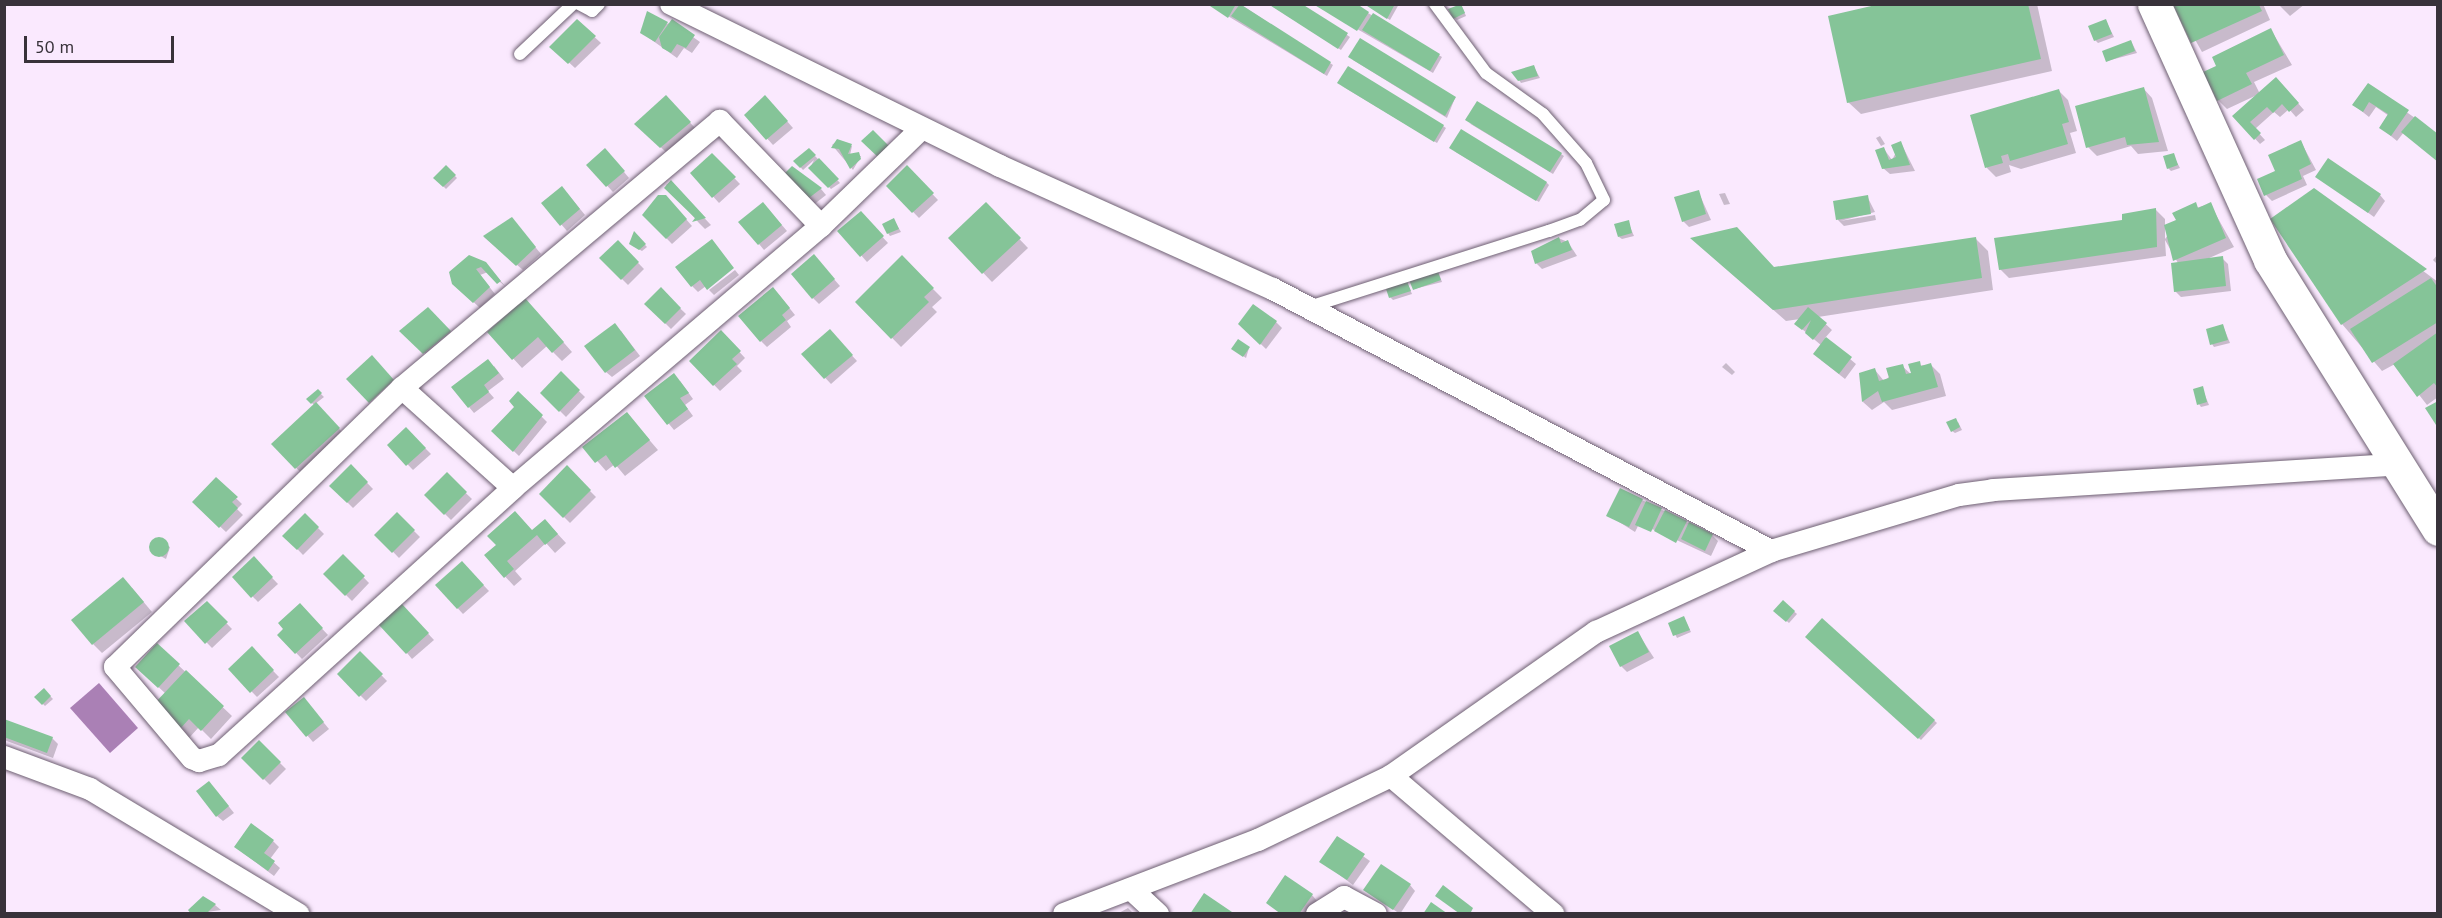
<!DOCTYPE html>
<html>
<head>
<meta charset="utf-8">
<style>
	body { margin:0 }
	#map { position:relative; width:2442px; height:918px; overflow:hidden; background:#fae9fe; font-family:"PT Sans",sans-serif }
	div>[style] { position:absolute }
	.water>* { inset:0; background:#aa80b5 }
	.shadow>* { inset:0; background:#0003 }
	.building>* { inset:0; background:#85c498 }
	.round { border-radius:50% }
	.roads { filter:drop-shadow(0 0 2px #6d5f71) drop-shadow(0 0 2px #6d5f71) }
	.lane>* { height:12px; margin:-6px; padding:0 6px; transform-origin:6px; border-radius:6px; background:#fff }
	.street>* { height:22px; margin:-11px; padding:0 11px; transform-origin:11px; border-radius:11px; background:#fff }
	.secondary>* { height:33px; margin:-16.5px; padding:0 16.5px; transform-origin:16.5px; border-radius:16.5px; background:#fff }
	span { translate:-50% -50%; white-space:nowrap; text-align:center; line-height:1.15; -webkit-text-stroke:5px #fae9fe; paint-order:stroke }
	.frame { position:absolute; inset:0; border:6px solid #38323a; pointer-events:none }
	.scale { position:absolute; left:24px; top:36px; width:150px; height:27px; box-sizing:border-box; border:3px solid #38323a; border-top:0; padding-left:8px; font-size:18px; line-height:21px; white-space:nowrap; color:#38323a; -webkit-text-stroke:4px #fae9fe; paint-order:stroke }
</style>
</head>
<body>
<div id="map">
	<div class="water">
		<div style="clip-path:polygon(99px 683px,138px 728px,110px 753px,70px 708px)"></div>
	</div>
	<div class="shadow">
		<div style="clip-path:polygon(1208px 4px,1240px 4px,1333px 65px,1327px 76px)"></div>
		<div style="clip-path:polygon(1269px 4px,1300px 4px,1350px 37px,1341px 50px)"></div>
		<div style="clip-path:polygon(1314px 4px,1368px 13px,1442px 57px,1433px 73px)"></div>
		<div style="clip-path:polygon(1365px 4px,1399px 4px,1390px 20px)"></div>
		<div style="clip-path:polygon(1887px 4px,2037px 4px,2052px 71px,1861px 114px,1848px 102px)"></div>
		<div style="clip-path:polygon(2175px 4px,2263px 4px,2270px 20px,2202px 52px)"></div>
		<div style="clip-path:polygon(2278px 4px,2305px 4px,2290px 16px)"></div>
		<div style="clip-path:polygon(1462px 7px,1466px 16px,1457px 20px,1454px 18px)"></div>
		<div style="clip-path:polygon(577px 21px,601px 43px,575px 68px,552px 47px)"></div>
		<div style="clip-path:polygon(2106px 21px,2114px 37px,2098px 43px,2095px 40px)"></div>
		<div style="clip-path:polygon(672px 22px,700px 42px,692px 53px,684px 48px,677px 58px,642px 33px)"></div>
		<div style="clip-path:polygon(2271px 30px,2292px 65px,2254px 82px,2260px 94px,2282px 85px,2304px 110px,2296px 117px,2289px 109px,2280px 117px,2274px 112px,2255px 129px,2265px 140px,2260px 144px,2234px 116px,2257px 95px,2227px 109px,2218px 100px)"></div>
		<div style="clip-path:polygon(1361px 40px,1455px 98px,1447px 118px,1353px 60px)"></div>
		<div style="clip-path:polygon(2131px 41px,2137px 53px,2107px 61px)"></div>
		<div style="clip-path:polygon(1534px 67px,1540px 78px,1521px 83px,1519px 80px)"></div>
		<div style="clip-path:polygon(2368px 85px,2415px 118px,2397px 141px,2381px 128px,2389px 116px,2376px 107px,2369px 117px,2354px 105px)"></div>
		<div style="clip-path:polygon(1342px 86px,1443px 126px,1446px 128px,1437px 143px)"></div>
		<div style="clip-path:polygon(2143px 88px,2152px 98px,2168px 151px,2138px 154px,2131px 146px,2097px 156px,2088px 147px)"></div>
		<div style="clip-path:polygon(2059px 91px,2068px 100px,2077px 131px,2070px 133px,2076px 153px,2021px 169px,2009px 165px,2011px 172px,1996px 177px,1987px 168px,1972px 116px)"></div>
		<div style="clip-path:polygon(666px 97px,696px 129px,667px 153px,636px 124px)"></div>
		<div style="clip-path:polygon(771px 103px,793px 128px,773px 145px,746px 115px)"></div>
		<div style="clip-path:polygon(1469px 123px,1561px 154px,1564px 156px,1553px 174px)"></div>
		<div style="clip-path:polygon(1880px 136px,1885px 144px,1881px 146px,1876px 138px)"></div>
		<div style="clip-path:polygon(837px 141px,852px 146px,850px 155px,861px 156px,853px 170px,832px 145px)"></div>
		<div style="clip-path:polygon(2301px 142px,2316px 170px,2303px 176px,2307px 185px,2272px 201px,2266px 195px)"></div>
		<div style="clip-path:polygon(1901px 143px,1915px 171px,1890px 174px,1883px 168px,1884px 149px,1892px 160px)"></div>
		<div style="clip-path:polygon(809px 150px,817px 158px,840px 183px,831px 189px,810px 168px,814px 160px,803px 170px,795px 161px)"></div>
		<div style="clip-path:polygon(1454px 151px,1547px 183px,1549px 185px,1539px 202px)"></div>
		<div style="clip-path:polygon(610px 155px,629px 178px,613px 192px,588px 165px)"></div>
		<div style="clip-path:polygon(712px 155px,740px 184px,719px 203px,692px 173px)"></div>
		<div style="clip-path:polygon(2173px 155px,2180px 168px,2171px 171px,2168px 168px)"></div>
		<div style="clip-path:polygon(446px 167px,457px 178px,446px 189px,435px 178px)"></div>
		<div style="clip-path:polygon(907px 167px,938px 200px,919px 218px,888px 186px)"></div>
		<div style="clip-path:polygon(792px 168px,821px 189px,826px 195px,812px 206px)"></div>
		<div style="clip-path:polygon(2317px 176px,2380px 195px,2385px 201px,2374px 217px)"></div>
		<div style="clip-path:polygon(670px 182px,711px 225px,705px 229px,699px 223px,666px 185px)"></div>
		<div style="clip-path:polygon(2314px 190px,2438px 282px,2438px 397px,2427px 405px,2395px 364px,2382px 371px,2342px 324px)"></div>
		<div style="clip-path:polygon(1698px 191px,1711px 220px,1689px 227px,1683px 221px)"></div>
		<div style="clip-path:polygon(567px 193px,585px 215px,567px 231px,543px 203px)"></div>
		<div style="clip-path:polygon(1725px 193px,1730px 204px,1724px 205px,1719px 194px)"></div>
		<div style="clip-path:polygon(1867px 196px,1875px 212px,1840px 221px,1875px 215px,1876px 220px,1844px 226px,1838px 220px,1835px 202px)"></div>
		<div style="clip-path:polygon(672px 203px,692px 226px,672px 244px,644px 215px)"></div>
		<div style="clip-path:polygon(986px 204px,1028px 248px,992px 282px,950px 238px)"></div>
		<div style="clip-path:polygon(2210px 204px,2234px 247px,2207px 259px,2222px 258px,2228px 264px,2231px 291px,2181px 297px,2175px 291px,2178px 263px,2165px 240px,2166px 256px,2009px 278px,2000px 269px,2156px 210px,2165px 219px,2165px 239px,2178px 221px,2174px 214px)"></div>
		<div style="clip-path:polygon(768px 209px,787px 231px,764px 250px,759px 244px)"></div>
		<div style="clip-path:polygon(866px 219px,888px 243px,867px 262px,840px 231px)"></div>
		<div style="clip-path:polygon(894px 220px,901px 232px,890px 236px,888px 233px)"></div>
		<div style="clip-path:polygon(1628px 222px,1634px 236px,1622px 239px,1619px 237px)"></div>
		<div style="clip-path:polygon(517px 225px,541px 254px,523px 270px,484px 237px)"></div>
		<div style="clip-path:polygon(635px 234px,647px 247px,642px 251px,633px 246px)"></div>
		<div style="clip-path:polygon(1558px 238px,1568px 242px,1577px 256px,1542px 269px,1536px 263px)"></div>
		<div style="clip-path:polygon(1693px 239px,1774px 268px,1976px 239px,1988px 251px,1993px 290px,1818px 317px,1832px 330px,1825px 338px,1856px 364px,1845px 379px,1821px 360px,1822px 346px,1802px 329px,1800px 319px,1786px 321px)"></div>
		<div style="clip-path:polygon(712px 241px,706px 286px,698px 292px,692px 286px)"></div>
		<div style="clip-path:polygon(618px 242px,644px 269px,628px 285px,601px 258px)"></div>
		<div style="clip-path:polygon(2438px 254px,2438px 265px,2433px 260px)"></div>
		<div style="clip-path:polygon(470px 257px,491px 270px,506px 287px,488px 272px,480px 275px,495px 294px,480px 308px,453px 283px)"></div>
		<div style="clip-path:polygon(902px 258px,942px 298px,932px 307px,937px 312px,901px 347px,857px 302px)"></div>
		<div style="clip-path:polygon(819px 262px,840px 286px,819px 304px,813px 298px)"></div>
		<div style="clip-path:polygon(735px 270px,739px 275px,714px 295px,709px 290px)"></div>
		<div style="clip-path:polygon(1438px 271px,1442px 282px,1414px 289px)"></div>
		<div style="clip-path:polygon(1406px 280px,1412px 294px,1393px 300px,1390px 297px)"></div>
		<div style="clip-path:polygon(661px 290px,686px 314px,671px 329px,646px 304px)"></div>
		<div style="clip-path:polygon(779px 295px,795px 315px,787px 321px,791px 327px,767px 347px,761px 341px)"></div>
		<div style="clip-path:polygon(428px 309px,456px 337px,430px 358px,402px 331px)"></div>
		<div style="clip-path:polygon(534px 309px,572px 352px,562px 361px,547px 346px,522px 368px,489px 332px)"></div>
		<div style="clip-path:polygon(1276px 322px,1282px 328px,1266px 349px,1240px 324px)"></div>
		<div style="clip-path:polygon(2223px 326px,2230px 343px,2214px 347px,2212px 344px)"></div>
		<div style="clip-path:polygon(621px 331px,640px 356px,612px 377px,606px 372px)"></div>
		<div style="clip-path:polygon(721px 332px,745px 358px,737px 366px,742px 371px,720px 391px,691px 361px)"></div>
		<div style="clip-path:polygon(835px 337px,857px 361px,831px 384px,803px 354px)"></div>
		<div style="clip-path:polygon(1249px 348px,1246px 358px,1236px 351px)"></div>
		<div style="clip-path:polygon(1726px 363px,1735px 372px,1732px 375px,1722px 367px)"></div>
		<div style="clip-path:polygon(1931px 365px,1940px 374px,1946px 396px,1892px 410px,1884px 402px,1872px 410px,1863px 402px,1861px 374px,1875px 370px,1884px 381px,1902px 366px,1913px 376px,1910px 366px)"></div>
		<div style="clip-path:polygon(494px 366px,504px 379px,488px 391px,494px 398px,474px 413px,469px 407px)"></div>
		<div style="clip-path:polygon(561px 374px,585px 397px,566px 417px,542px 393px)"></div>
		<div style="clip-path:polygon(680px 381px,693px 399px,685px 405px,693px 416px,674px 430px,646px 396px)"></div>
		<div style="clip-path:polygon(2202px 388px,2209px 405px,2201px 407px,2199px 404px)"></div>
		<div style="clip-path:polygon(318px 391px,324px 397px,315px 404px,348px 438px,305px 477px,273px 444px,314px 405px,308px 399px)"></div>
		<div style="clip-path:polygon(518px 393px,547px 422px,519px 456px,493px 431px,516px 407px)"></div>
		<div style="clip-path:polygon(627px 414px,658px 450px,625px 476px,615px 464px,606px 471px,585px 447px)"></div>
		<div style="clip-path:polygon(1958px 422px,1962px 430px,1955px 433px,1952px 431px)"></div>
		<div style="clip-path:polygon(406px 429px,431px 454px,413px 470px,389px 445px)"></div>
		<div style="clip-path:polygon(351px 466px,373px 489px,353px 508px,331px 486px)"></div>
		<div style="clip-path:polygon(567px 468px,596px 497px,570px 523px,541px 494px)"></div>
		<div style="clip-path:polygon(447px 475px,472px 499px,451px 520px,426px 495px)"></div>
		<div style="clip-path:polygon(216px 479px,242px 504px,237px 509px,243px 515px,226px 532px,194px 502px)"></div>
		<div style="clip-path:polygon(1642px 500px,1712px 535px,1718px 541px,1711px 556px,1655px 530px,1638px 526px,1635px 532px,1608px 515px)"></div>
		<div style="clip-path:polygon(397px 514px,420px 537px,399px 558px,377px 535px)"></div>
		<div style="clip-path:polygon(305px 515px,324px 534px,303px 555px,285px 536px)"></div>
		<div style="clip-path:polygon(554px 530px,566px 543px,555px 553px,546px 543px,515px 571px,522px 579px,514px 586px,486px 556px,532px 532px)"></div>
		<div style="clip-path:polygon(155px 540px,170px 547px,166px 559px,151px 551px)"></div>
		<div style="clip-path:polygon(343px 556px,369px 583px,352px 601px,325px 574px)"></div>
		<div style="clip-path:polygon(254px 559px,278px 584px,258px 602px,234px 577px)"></div>
		<div style="clip-path:polygon(468px 569px,489px 591px,463px 614px,437px 586px)"></div>
		<div style="clip-path:polygon(132px 588px,152px 612px,102px 653px,93px 644px)"></div>
		<div style="clip-path:polygon(1783px 602px,1797px 614px,1789px 623px,1775px 611px)"></div>
		<div style="clip-path:polygon(207px 603px,232px 629px,212px 648px,187px 622px)"></div>
		<div style="clip-path:polygon(300px 605px,328px 635px,302px 659px,279px 635px)"></div>
		<div style="clip-path:polygon(407px 611px,434px 640px,412px 659px,407px 653px)"></div>
		<div style="clip-path:polygon(1684px 618px,1691px 632px,1677px 638px,1670px 624px)"></div>
		<div style="clip-path:polygon(1822px 620px,1937px 723px,1921px 740px,1807px 637px)"></div>
		<div style="clip-path:polygon(1638px 633px,1654px 658px,1627px 672px,1621px 666px)"></div>
		<div style="clip-path:polygon(157px 645px,232px 716px,211px 739px,199px 727px,189px 738px,164px 714px,166px 694px,137px 667px)"></div>
		<div style="clip-path:polygon(252px 649px,279px 677px,257px 697px,230px 669px)"></div>
		<div style="clip-path:polygon(360px 653px,387px 681px,366px 701px,339px 674px)"></div>
		<div style="clip-path:polygon(44px 690px,53px 699px,45px 706px,36px 697px)"></div>
		<div style="clip-path:polygon(309px 705px,329px 729px,313px 742px,288px 713px)"></div>
		<div style="clip-path:polygon(4px 721px,52px 738px,58px 744px,53px 758px,4px 740px)"></div>
		<div style="clip-path:polygon(259px 742px,286px 769px,270px 785px,243px 758px)"></div>
		<div style="clip-path:polygon(215px 789px,234px 813px,223px 821px,217px 816px)"></div>
		<div style="clip-path:polygon(1337px 838px,1370px 861px,1353px 885px,1321px 861px)"></div>
		<div style="clip-path:polygon(273px 841px,279px 847px,270px 859px,280px 868px,274px 876px,242px 852px)"></div>
		<div style="clip-path:polygon(1410px 885px,1415px 891px,1400px 914px,1365px 890px)"></div>
		<div style="clip-path:polygon(1312px 895px,1317px 901px,1309px 914px,1281px 914px,1268px 903px)"></div>
		<div style="clip-path:polygon(203px 898px,215px 905px,221px 910px,193px 914px)"></div>
		<div style="clip-path:polygon(1128px 908px,1134px 914px,1117px 914px)"></div>
	</div>
	<div class="building">
		<div style="clip-path:polygon(1207px 4px,1236px 4px,1228px 18px)"></div>
		<div style="clip-path:polygon(1240px 4px,1331px 62px,1324px 74px,1231px 16px)"></div>
		<div style="clip-path:polygon(1268px 4px,1302px 4px,1348px 33px,1338px 49px)"></div>
		<div style="clip-path:polygon(1313px 4px,1357px 4px,1369px 12px,1357px 31px)"></div>
		<div style="clip-path:polygon(1364px 4px,1395px 4px,1387px 19px)"></div>
		<div style="clip-path:polygon(1461px 4px,1465px 13px,1453px 19px,1448px 9px)"></div>
		<div style="clip-path:polygon(1880px 4px,2028px 4px,2041px 59px,1847px 103px,1828px 16px)"></div>
		<div style="clip-path:polygon(2173px 5px,2259px 5px,2262px 11px,2191px 43px)"></div>
		<div style="clip-path:polygon(647px 11px,668px 22px,655px 42px,640px 33px)"></div>
		<div style="clip-path:polygon(1373px 13px,1440px 54px,1430px 71px,1362px 30px)"></div>
		<div style="clip-path:polygon(577px 19px,596px 36px,568px 64px,549px 47px)"></div>
		<div style="clip-path:polygon(672px 19px,695px 35px,686px 48px,677px 44px,671px 53px,662px 48px,659px 37px)"></div>
		<div style="clip-path:polygon(2106px 19px,2112px 34px,2094px 41px,2088px 26px)"></div>
		<div style="clip-path:polygon(2271px 28px,2284px 55px,2246px 73px,2252px 84px,2217px 101px,2203px 72px,2216px 66px,2212px 57px)"></div>
		<div style="clip-path:polygon(1360px 38px,1456px 97px,1445px 116px,1348px 57px)"></div>
		<div style="clip-path:polygon(2131px 40px,2135px 51px,2106px 62px,2102px 51px)"></div>
		<div style="clip-path:polygon(1534px 65px,1538px 76px,1518px 81px,1511px 72px)"></div>
		<div style="clip-path:polygon(1348px 66px,1444px 125px,1434px 142px,1337px 83px)"></div>
		<div style="clip-path:polygon(2276px 77px,2299px 103px,2289px 112px,2282px 104px,2273px 113px,2267px 107px,2250px 122px,2261px 133px,2254px 140px,2232px 116px)"></div>
		<div style="clip-path:polygon(2368px 83px,2409px 110px,2391px 136px,2379px 128px,2388px 114px,2369px 102px,2363px 112px,2352px 105px)"></div>
		<div style="clip-path:polygon(2144px 87px,2159px 142px,2127px 145px,2125px 137px,2086px 148px,2075px 106px)"></div>
		<div style="clip-path:polygon(2059px 89px,2069px 122px,2062px 124px,2068px 144px,2010px 161px,2008px 154px,2001px 156px,2003px 163px,1985px 168px,1970px 115px)"></div>
		<div style="clip-path:polygon(666px 95px,691px 122px,660px 148px,634px 124px)"></div>
		<div style="clip-path:polygon(765px 95px,788px 121px,766px 140px,744px 115px)"></div>
		<div style="clip-path:polygon(1477px 101px,1562px 153px,1550px 172px,1465px 120px)"></div>
		<div style="clip-path:polygon(2415px 116px,2438px 134px,2438px 162px,2401px 132px)"></div>
		<div style="clip-path:polygon(1461px 129px,1547px 182px,1536px 201px,1449px 148px)"></div>
		<div style="clip-path:polygon(873px 130px,892px 149px,881px 160px,861px 141px)"></div>
		<div style="clip-path:polygon(837px 139px,852px 144px,848px 154px,859px 152px,861px 159px,850px 169px,839px 149px,831px 148px)"></div>
		<div style="clip-path:polygon(2301px 140px,2311px 164px,2299px 170px,2302px 179px,2264px 196px,2257px 179px,2275px 171px,2268px 155px)"></div>
		<div style="clip-path:polygon(1901px 141px,1910px 165px,1882px 169px,1875px 150px,1884px 147px,1889px 160px,1896px 157px,1891px 145px)"></div>
		<div style="clip-path:polygon(605px 148px,625px 171px,606px 187px,586px 165px)"></div>
		<div style="clip-path:polygon(809px 148px,816px 155px,800px 168px,793px 161px)"></div>
		<div style="clip-path:polygon(712px 153px,736px 177px,712px 198px,690px 173px)"></div>
		<div style="clip-path:polygon(2174px 153px,2178px 165px,2167px 169px,2163px 156px)"></div>
		<div style="clip-path:polygon(819px 158px,839px 179px,828px 188px,808px 168px)"></div>
		<div style="clip-path:polygon(2328px 158px,2381px 194px,2368px 213px,2315px 177px)"></div>
		<div style="clip-path:polygon(446px 165px,456px 175px,443px 187px,433px 178px)"></div>
		<div style="clip-path:polygon(907px 165px,934px 193px,912px 213px,886px 186px)"></div>
		<div style="clip-path:polygon(792px 166px,822px 188px,805px 201px,781px 177px)"></div>
		<div style="clip-path:polygon(671px 180px,706px 218px,692px 222px,695px 218px,664px 188px)"></div>
		<div style="clip-path:polygon(562px 186px,580px 209px,560px 226px,541px 203px)"></div>
		<div style="clip-path:polygon(2314px 188px,2427px 269px,2341px 325px,2270px 219px)"></div>
		<div style="clip-path:polygon(1699px 190px,1706px 214px,1682px 222px,1674px 197px)"></div>
		<div style="clip-path:polygon(658px 195px,666px 195px,687px 219px,666px 239px,642px 215px)"></div>
		<div style="clip-path:polygon(1868px 195px,1871px 214px,1836px 220px,1833px 201px)"></div>
		<div style="clip-path:polygon(763px 202px,782px 225px,758px 245px,738px 222px)"></div>
		<div style="clip-path:polygon(986px 202px,1021px 238px,982px 274px,948px 238px)"></div>
		<div style="clip-path:polygon(2196px 202px,2198px 208px,2211px 202px,2226px 238px,2173px 261px,2164px 225px,2176px 220px,2172px 213px)"></div>
		<div style="clip-path:polygon(2156px 208px,2157px 247px,1999px 270px,1994px 238px,2122px 220px,2122px 214px)"></div>
		<div style="clip-path:polygon(861px 211px,884px 236px,860px 257px,837px 231px)"></div>
		<div style="clip-path:polygon(512px 217px,536px 247px,516px 266px,483px 236px)"></div>
		<div style="clip-path:polygon(894px 218px,899px 229px,887px 234px,882px 224px)"></div>
		<div style="clip-path:polygon(1629px 220px,1632px 233px,1618px 237px,1614px 224px)"></div>
		<div style="clip-path:polygon(1737px 227px,1774px 267px,1976px 237px,1982px 278px,1773px 310px,1690px 238px)"></div>
		<div style="clip-path:polygon(634px 231px,646px 244px,639px 250px,629px 244px)"></div>
		<div style="clip-path:polygon(1559px 237px,1561px 243px,1568px 240px,1572px 250px,1535px 264px,1531px 251px)"></div>
		<div style="clip-path:polygon(712px 239px,734px 268px,707px 290px,700px 280px,691px 287px,675px 267px)"></div>
		<div style="clip-path:polygon(618px 240px,639px 262px,621px 280px,599px 258px)"></div>
		<div style="clip-path:polygon(814px 254px,835px 279px,812px 299px,791px 274px)"></div>
		<div style="clip-path:polygon(469px 255px,486px 262px,501px 281px,497px 284px,481px 267px,476px 269px,490px 287px,473px 303px,452px 284px,449px 272px)"></div>
		<div style="clip-path:polygon(902px 255px,934px 288px,924px 297px,929px 302px,891px 339px,855px 302px)"></div>
		<div style="clip-path:polygon(2223px 256px,2226px 286px,2174px 292px,2171px 263px)"></div>
		<div style="clip-path:polygon(1436px 267px,1441px 280px,1413px 290px,1408px 277px)"></div>
		<div style="clip-path:polygon(2431px 278px,2438px 288px,2438px 322px,2372px 363px,2350px 329px)"></div>
		<div style="clip-path:polygon(1406px 279px,1411px 291px,1389px 298px,1385px 286px)"></div>
		<div style="clip-path:polygon(661px 287px,681px 308px,665px 324px,644px 304px)"></div>
		<div style="clip-path:polygon(773px 287px,790px 308px,782px 315px,786px 320px,760px 342px,738px 316px)"></div>
		<div style="clip-path:polygon(525px 298px,564px 342px,552px 353px,538px 337px,512px 360px,487px 332px)"></div>
		<div style="clip-path:polygon(1253px 304px,1277px 321px,1260px 345px,1238px 324px)"></div>
		<div style="clip-path:polygon(428px 307px,451px 331px,423px 354px,399px 331px)"></div>
		<div style="clip-path:polygon(1808px 307px,1827px 323px,1813px 340px,1805px 333px,1811px 320px,1802px 330px,1794px 324px)"></div>
		<div style="clip-path:polygon(615px 323px,635px 350px,605px 373px,584px 346px)"></div>
		<div style="clip-path:polygon(2223px 324px,2228px 340px,2210px 345px,2206px 329px)"></div>
		<div style="clip-path:polygon(830px 329px,853px 355px,824px 379px,801px 354px)"></div>
		<div style="clip-path:polygon(721px 330px,741px 351px,732px 359px,737px 364px,713px 386px,689px 361px)"></div>
		<div style="clip-path:polygon(2438px 332px,2438px 388px,2434px 383px,2417px 397px,2393px 364px)"></div>
		<div style="clip-path:polygon(1826px 337px,1852px 357px,1839px 374px,1813px 354px)"></div>
		<div style="clip-path:polygon(1238px 339px,1250px 347px,1243px 357px,1231px 349px)"></div>
		<div style="clip-path:polygon(372px 355px,394px 380px,369px 403px,346px 379px)"></div>
		<div style="clip-path:polygon(488px 359px,499px 373px,484px 385px,489px 392px,468px 408px,451px 387px)"></div>
		<div style="clip-path:polygon(1920px 361px,1921px 366px,1931px 363px,1938px 387px,1882px 402px,1878px 391px,1862px 402px,1859px 373px,1875px 368px,1879px 381px,1889px 378px,1886px 368px,1903px 364px,1906px 374px,1911px 373px,1908px 364px)"></div>
		<div style="clip-path:polygon(561px 371px,580px 390px,559px 412px,540px 393px)"></div>
		<div style="clip-path:polygon(674px 373px,689px 393px,680px 398px,688px 409px,667px 425px,644px 396px)"></div>
		<div style="clip-path:polygon(2203px 386px,2207px 402px,2197px 405px,2193px 389px)"></div>
		<div style="clip-path:polygon(318px 389px,322px 393px,311px 404px,306px 399px)"></div>
		<div style="clip-path:polygon(518px 391px,543px 415px,513px 452px,491px 431px,514px 407px,509px 401px)"></div>
		<div style="clip-path:polygon(2438px 401px,2438px 428px,2425px 408px)"></div>
		<div style="clip-path:polygon(316px 402px,340px 428px,295px 469px,271px 444px)"></div>
		<div style="clip-path:polygon(627px 412px,650px 440px,615px 468px,606px 455px,595px 463px,582px 447px)"></div>
		<div style="clip-path:polygon(1956px 418px,1960px 427px,1951px 432px,1946px 422px)"></div>
		<div style="clip-path:polygon(406px 427px,426px 448px,406px 466px,387px 445px)"></div>
		<div style="clip-path:polygon(351px 464px,368px 482px,347px 503px,329px 486px)"></div>
		<div style="clip-path:polygon(567px 465px,591px 490px,563px 518px,539px 494px)"></div>
		<div style="clip-path:polygon(447px 472px,467px 492px,444px 515px,424px 495px)"></div>
		<div style="clip-path:polygon(216px 477px,238px 497px,232px 502px,238px 508px,219px 528px,192px 502px)"></div>
		<div style="clip-path:polygon(1620px 488px,1643px 499px,1629px 527px,1606px 516px)"></div>
		<div style="clip-path:polygon(1646px 501px,1662px 508px,1651px 532px,1635px 525px)"></div>
		<div style="clip-path:polygon(1665px 510px,1687px 521px,1676px 543px,1654px 531px)"></div>
		<div style="clip-path:polygon(515px 511px,532px 530px,545px 519px,558px 534px,545px 545px,537px 535px,507px 561px,514px 569px,504px 578px,484px 555px,496px 545px,487px 536px)"></div>
		<div style="clip-path:polygon(397px 512px,415px 530px,392px 553px,374px 535px)"></div>
		<div style="clip-path:polygon(305px 513px,319px 527px,297px 550px,282px 536px)"></div>
		<div style="clip-path:polygon(1689px 522px,1713px 534px,1705px 551px,1681px 539px)"></div>
		<div class="round" style="left:149px;top:537px;width:20px;height:20px"></div>
		<div style="clip-path:polygon(343px 554px,365px 576px,345px 596px,323px 574px)"></div>
		<div style="clip-path:polygon(254px 556px,273px 577px,251px 598px,232px 577px)"></div>
		<div style="clip-path:polygon(462px 561px,484px 585px,457px 609px,435px 585px)"></div>
		<div style="clip-path:polygon(123px 577px,144px 602px,92px 645px,71px 620px)"></div>
		<div style="clip-path:polygon(1783px 600px,1795px 611px,1786px 622px,1773px 611px)"></div>
		<div style="clip-path:polygon(207px 601px,228px 622px,205px 644px,184px 621px)"></div>
		<div style="clip-path:polygon(300px 603px,323px 628px,295px 654px,277px 635px,283px 629px,278px 623px)"></div>
		<div style="clip-path:polygon(401px 603px,429px 633px,406px 654px,378px 624px)"></div>
		<div style="clip-path:polygon(1684px 616px,1690px 630px,1673px 636px,1668px 623px)"></div>
		<div style="clip-path:polygon(1822px 618px,1935px 720px,1918px 739px,1805px 637px)"></div>
		<div style="clip-path:polygon(1638px 631px,1649px 652px,1620px 667px,1609px 646px)"></div>
		<div style="clip-path:polygon(157px 643px,180px 664px,158px 688px,135px 667px)"></div>
		<div style="clip-path:polygon(252px 646px,274px 670px,250px 693px,228px 669px)"></div>
		<div style="clip-path:polygon(360px 651px,383px 674px,359px 697px,337px 674px)"></div>
		<div style="clip-path:polygon(186px 670px,224px 706px,201px 731px,189px 719px,179px 730px,153px 705px)"></div>
		<div style="clip-path:polygon(44px 688px,51px 696px,42px 705px,34px 697px)"></div>
		<div style="clip-path:polygon(304px 697px,324px 722px,306px 737px,285px 712px)"></div>
		<div style="clip-path:polygon(4px 719px,53px 737px,47px 753px,4px 737px)"></div>
		<div style="clip-path:polygon(259px 740px,281px 762px,263px 780px,241px 758px)"></div>
		<div style="clip-path:polygon(209px 781px,229px 806px,216px 817px,196px 791px)"></div>
		<div style="clip-path:polygon(251px 823px,274px 840px,264px 853px,275px 861px,268px 871px,234px 847px)"></div>
		<div style="clip-path:polygon(1337px 836px,1365px 854px,1347px 880px,1319px 862px)"></div>
		<div style="clip-path:polygon(1381px 864px,1411px 884px,1393px 910px,1363px 890px)"></div>
		<div style="clip-path:polygon(1285px 875px,1313px 894px,1299px 914px,1281px 914px,1266px 903px)"></div>
		<div style="clip-path:polygon(1443px 885px,1473px 908px,1470px 914px,1460px 914px,1435px 896px)"></div>
		<div style="clip-path:polygon(1204px 893px,1232px 912px,1230px 914px,1190px 914px)"></div>
		<div style="clip-path:polygon(203px 896px,216px 904px,206px 914px,191px 914px,188px 910px)"></div>
		<div style="clip-path:polygon(1431px 902px,1448px 914px,1423px 914px)"></div>
	</div>
	<div class="roads">
		<div class="lane">
			<div style="left:579px;top:4px;width:15px;rotate:28deg"></div>
			<div style="left:592px;top:11px;width:10px;rotate:-45deg"></div>
			<div style="left:520px;top:54px;width:73px;rotate:-43.3deg"></div>
			<div style="left:1309px;top:307px;width:252px;rotate:-17.6deg"></div>
			<div style="left:1549px;top:231px;width:33px;rotate:-20deg"></div>
			<div style="left:1580px;top:220px;width:31px;rotate:-40deg"></div>
			<div style="left:1604px;top:200px;width:41px;rotate:-115.9deg"></div>
			<div style="left:1586px;top:163px;width:65px;rotate:-131.3deg"></div>
			<div style="left:1543px;top:114px;width:70px;rotate:-144.3deg"></div>
			<div style="left:1486px;top:73px;width:86px;rotate:-126.5deg"></div>
		</div>
		<div class="street">
			<div style="left:671px;top:4px;width:367px;rotate:26.2deg"></div>
			<div style="left:1000px;top:166px;width:299px;rotate:24.3deg"></div>
			<div style="left:1273px;top:289px;width:563px;rotate:27.75deg"></div>
			<div style="left:821px;top:226px;width:146px;rotate:-133.9deg"></div>
			<div style="left:720px;top:121px;width:415px;rotate:140deg"></div>
			<div style="left:402px;top:388px;width:400px;rotate:135.8deg"></div>
			<div style="left:115px;top:667px;width:119px;rotate:49.8deg"></div>
			<div style="left:192px;top:758px;width:8px;rotate:23deg"></div>
			<div style="left:199px;top:761px;width:21px;rotate:-17deg"></div>
			<div style="left:219px;top:755px;width:397px;rotate:-42.2deg"></div>
			<div style="left:513px;top:488px;width:404px;rotate:-40.4deg"></div>
			<div style="left:821px;top:226px;width:139px;rotate:-44.1deg"></div>
			<div style="left:402px;top:388px;width:149px;rotate:42deg"></div>
			<div style="left:4px;top:757px;width:92px;rotate:20.4deg"></div>
			<div style="left:90px;top:789px;width:243px;rotate:31deg"></div>
			<div style="left:1391px;top:776px;width:213px;rotate:40.4deg"></div>
			<div style="left:1131px;top:889px;width:37px;rotate:43deg"></div>
			<div style="left:1064px;top:914px;width:208px;rotate:-20.9deg"></div>
			<div style="left:1258px;top:840px;width:148px;rotate:-25.7deg"></div>
			<div style="left:1391px;top:776px;width:251px;rotate:-35.1deg"></div>
			<div style="left:1596px;top:632px;width:193px;rotate:-24.8deg"></div>
			<div style="left:1771px;top:551px;width:196px;rotate:-16.6deg"></div>
			<div style="left:1959px;top:495px;width:34px;rotate:-8deg"></div>
			<div style="left:1993px;top:490px;width:401px;rotate:-3.6deg"></div>
			<div style="left:1317px;top:914px;width:32px;rotate:-32deg"></div>
			<div style="left:1344px;top:897px;width:36px;rotate:28deg"></div>
		</div>
		<div class="secondary">
			<div style="left:2154px;top:4px;width:281px;rotate:65.6deg"></div>
			<div style="left:2270px;top:260px;width:317px;rotate:58deg"></div>
		</div>
	</div>
	<div class="frame"></div>
	<div class="scale">50 m</div>
</div>
</body>
</html>
